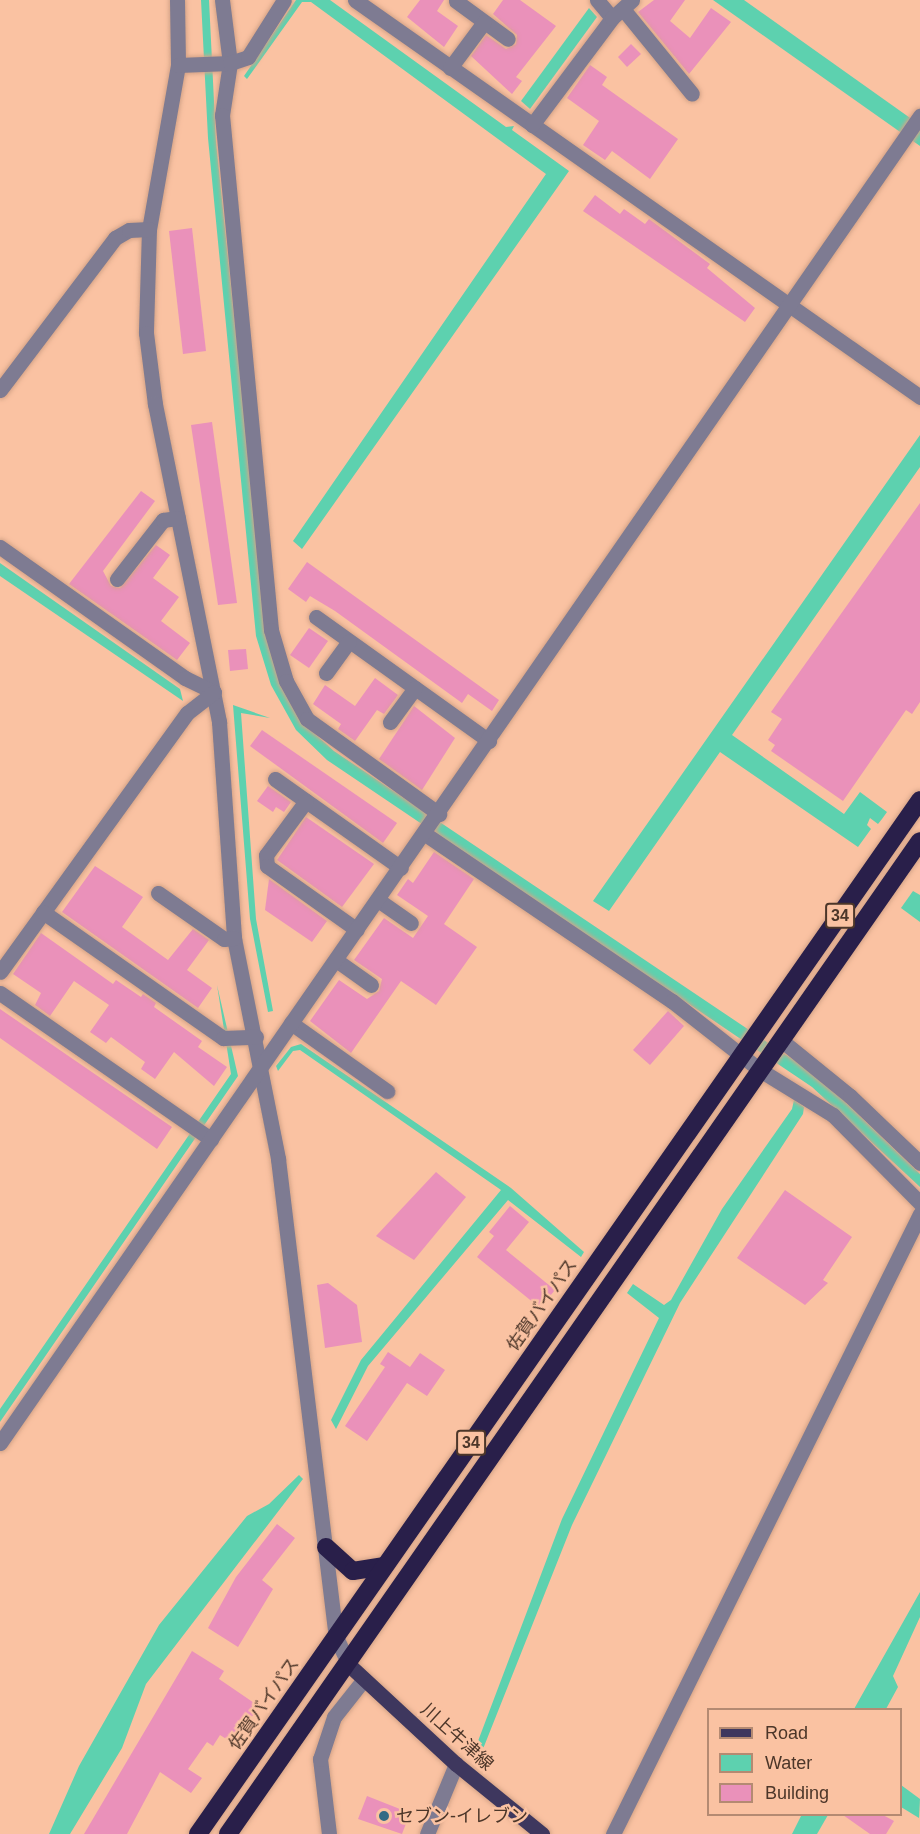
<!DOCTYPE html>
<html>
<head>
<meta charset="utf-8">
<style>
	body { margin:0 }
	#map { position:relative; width:920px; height:1834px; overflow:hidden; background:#fac2a2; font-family:Arial,"Noto Sans JP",sans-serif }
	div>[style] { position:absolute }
	.water>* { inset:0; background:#5dd1af }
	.building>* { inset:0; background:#ea91ba }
	.roads { filter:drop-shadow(0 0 2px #d4a387) drop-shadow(0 0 2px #d4a387) }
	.minor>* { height:15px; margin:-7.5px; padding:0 7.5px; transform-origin:7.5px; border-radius:7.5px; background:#7e7b92 }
	.major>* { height:15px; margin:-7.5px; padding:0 7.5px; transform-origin:7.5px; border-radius:7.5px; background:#3e375e }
	.highway>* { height:18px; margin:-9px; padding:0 9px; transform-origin:9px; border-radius:9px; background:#291f4a }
	.dots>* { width:16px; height:16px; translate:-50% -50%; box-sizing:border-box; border:3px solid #fac2a2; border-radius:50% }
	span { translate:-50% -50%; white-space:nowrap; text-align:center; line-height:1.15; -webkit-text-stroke:5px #fac2a2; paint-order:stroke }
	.shield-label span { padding:2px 4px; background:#fac2a2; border:2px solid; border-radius:4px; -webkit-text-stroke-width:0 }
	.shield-label { font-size:16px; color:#4c3629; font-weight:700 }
	.street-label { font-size:18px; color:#4c3629 }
	.poi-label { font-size:18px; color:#4c3629 }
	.left { translate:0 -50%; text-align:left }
	.legend { position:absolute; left:707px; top:1708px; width:195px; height:108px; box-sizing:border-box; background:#fac2a2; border:2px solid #b48a72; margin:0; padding:8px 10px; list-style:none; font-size:18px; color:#4c3629 }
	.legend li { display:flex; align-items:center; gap:12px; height:30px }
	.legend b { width:30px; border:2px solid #b48a72 }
</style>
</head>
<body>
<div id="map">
	<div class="water">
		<div style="clip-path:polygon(201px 0,209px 0,216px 142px,267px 634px,305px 725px,334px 751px,819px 1077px,920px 1174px,920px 1187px,812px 1087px,327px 760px,296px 730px,271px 685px,256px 636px,208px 138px)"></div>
		<div style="clip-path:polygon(296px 0,330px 0,506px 127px,514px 126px,512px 130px,569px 171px,302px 549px,293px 541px,546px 174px,311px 2px,302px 2px,247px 79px,244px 76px)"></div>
		<div style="clip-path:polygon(713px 0,744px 0,920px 125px,920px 146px)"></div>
		<div style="clip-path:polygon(589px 8px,597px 17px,530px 109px,521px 101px)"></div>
		<div style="clip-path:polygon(920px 435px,920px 467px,732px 735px,844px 814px,860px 792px,887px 812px,882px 819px,878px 824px,870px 818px,867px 825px,871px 829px,858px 847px,720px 752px,609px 911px,593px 901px)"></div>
		<div style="clip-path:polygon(0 563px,180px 689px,183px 701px,0 576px)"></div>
		<div style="clip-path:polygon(233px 705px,270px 718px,241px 713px,256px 919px,273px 1011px,268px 1012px,250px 919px)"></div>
		<div style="clip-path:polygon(913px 891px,920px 895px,920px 922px,901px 908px)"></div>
		<div style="clip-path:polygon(217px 985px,238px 1076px,0 1422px,0 1409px,231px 1074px)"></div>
		<div style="clip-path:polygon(301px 1044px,511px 1188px,584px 1252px,581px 1257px,508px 1200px,368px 1366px,336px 1429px,331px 1420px,361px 1360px,501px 1190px,300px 1050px,293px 1051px,278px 1071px,276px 1066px,291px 1047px)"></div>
		<div style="clip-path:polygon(794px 1100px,804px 1107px,803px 1114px,680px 1303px,572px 1525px,481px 1754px,475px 1749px,562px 1519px,659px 1318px,627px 1293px,633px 1284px,664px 1305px,671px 1300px,722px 1209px,792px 1109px)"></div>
		<div style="clip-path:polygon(299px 1475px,303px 1479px,146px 1684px,122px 1748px,70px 1834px,49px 1834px,79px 1766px,159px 1625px,247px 1516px,269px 1504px)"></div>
		<div style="clip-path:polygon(920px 1592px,920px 1617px,893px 1676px,898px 1687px,886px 1709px,854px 1709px)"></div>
		<div style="clip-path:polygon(901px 1785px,920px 1799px,919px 1818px,901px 1807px)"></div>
		<div style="clip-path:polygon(802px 1814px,828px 1814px,828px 1815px,817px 1834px,792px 1834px)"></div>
	</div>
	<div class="building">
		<div style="clip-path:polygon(420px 0,444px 0,437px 11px,458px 26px,444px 47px,407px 17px)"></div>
		<div style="clip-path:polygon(503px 0,520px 0,556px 26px,516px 77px,522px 81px,512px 94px,471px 56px,486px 35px,506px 49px,516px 44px,517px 35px,493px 14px)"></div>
		<div style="clip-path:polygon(654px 0,685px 0,670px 21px,690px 38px,711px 8px,731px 22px,689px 74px,638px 12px)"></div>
		<div style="clip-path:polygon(631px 44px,641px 54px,627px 67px,618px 57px)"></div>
		<div style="clip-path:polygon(590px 65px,607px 77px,602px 85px,678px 139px,650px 179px,612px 151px,605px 160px,583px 145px,599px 121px,567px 98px)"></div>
		<div style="clip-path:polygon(595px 195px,620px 214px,624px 209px,645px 224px,649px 219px,710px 264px,707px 268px,755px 308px,745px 322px,583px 211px)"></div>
		<div style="clip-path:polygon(192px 228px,206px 351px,183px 354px,169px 231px)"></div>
		<div style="clip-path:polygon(212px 422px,237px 603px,218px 605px,191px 425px)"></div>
		<div style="clip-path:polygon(141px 491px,155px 501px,103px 571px,111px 586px,120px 588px,156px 545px,170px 555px,153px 578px,179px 597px,161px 621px,190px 643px,177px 660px,69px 584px)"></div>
		<div style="clip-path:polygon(920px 503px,920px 702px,912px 714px,906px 710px,843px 801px,771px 751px,775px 745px,768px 740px,782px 719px,771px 712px)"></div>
		<div style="clip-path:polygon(307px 562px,499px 700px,492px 711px,468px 694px,462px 703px,335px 611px,310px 596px,306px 602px,288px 589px)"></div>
		<div style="clip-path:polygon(309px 628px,328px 641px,309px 668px,290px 655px)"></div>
		<div style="clip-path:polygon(246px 649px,248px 669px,230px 671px,228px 650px)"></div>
		<div style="clip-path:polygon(375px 678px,398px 695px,384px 714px,377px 710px,355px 741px,338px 729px,341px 724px,313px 704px,325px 685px,355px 706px)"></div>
		<div style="clip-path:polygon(414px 706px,455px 738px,422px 790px,379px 759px)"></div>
		<div style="clip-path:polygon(262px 730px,397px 823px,383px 843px,250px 746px)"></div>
		<div style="clip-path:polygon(268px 786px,291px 802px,284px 812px,276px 807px,273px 812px,257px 801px)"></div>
		<div style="clip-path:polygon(306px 817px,374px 864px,342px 907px,277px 860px)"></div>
		<div style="clip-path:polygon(434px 852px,474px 879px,444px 924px,477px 947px,436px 1005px,401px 981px,351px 1053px,310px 1021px,339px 980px,367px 999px,379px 991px,382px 979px,354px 960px,384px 918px,413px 938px,428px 916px,397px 895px,408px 879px,413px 883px)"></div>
		<div style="clip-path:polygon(95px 866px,143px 897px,122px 927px,168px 960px,193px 929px,209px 940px,187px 970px,212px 988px,198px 1008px,62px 912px)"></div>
		<div style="clip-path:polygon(269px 879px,327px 921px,312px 942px,265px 910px)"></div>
		<div style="clip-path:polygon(41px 933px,113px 984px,116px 980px,141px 997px,143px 994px,156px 1003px,154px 1007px,202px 1041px,198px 1047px,227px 1067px,214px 1086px,174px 1052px,155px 1079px,141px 1069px,145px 1062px,111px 1037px,106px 1043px,90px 1032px,109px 1005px,74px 981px,50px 1016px,35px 1005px,41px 993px,13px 974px)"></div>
		<div style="clip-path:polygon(0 1009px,172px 1127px,157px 1149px,0 1038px)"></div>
		<div style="clip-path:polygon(668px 1011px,684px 1026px,650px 1065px,633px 1050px)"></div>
		<div style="clip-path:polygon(436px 1172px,466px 1197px,414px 1260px,376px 1236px)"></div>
		<div style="clip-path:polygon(785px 1190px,852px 1237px,823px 1280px,828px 1283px,805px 1305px,737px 1258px)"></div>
		<div style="clip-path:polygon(510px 1206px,529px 1222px,506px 1250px,555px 1290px,540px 1308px,477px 1257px,494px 1236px,489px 1232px)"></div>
		<div style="clip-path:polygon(328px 1283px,357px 1305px,362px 1342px,325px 1348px,317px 1285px)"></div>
		<div style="clip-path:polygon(388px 1352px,410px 1367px,420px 1353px,445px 1370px,427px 1396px,407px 1383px,367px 1441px,345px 1426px,385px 1367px,380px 1364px)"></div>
		<div style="clip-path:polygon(277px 1524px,295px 1538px,262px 1580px,273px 1589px,238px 1647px,208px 1628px,236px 1577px)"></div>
		<div style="clip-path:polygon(192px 1651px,224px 1671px,219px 1679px,260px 1707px,231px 1742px,220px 1735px,213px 1746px,207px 1742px,188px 1769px,202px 1778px,191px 1793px,160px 1772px,127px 1834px,84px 1834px)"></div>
		<div style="clip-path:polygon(367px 1796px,410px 1813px,402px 1834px,358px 1819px)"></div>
		<div style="clip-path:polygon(843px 1815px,883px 1815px,894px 1821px,886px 1834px,870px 1834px)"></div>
	</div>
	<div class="roads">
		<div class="minor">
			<div style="left:177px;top:0;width:65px;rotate:89.1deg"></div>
			<div style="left:178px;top:65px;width:167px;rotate:100deg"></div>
			<div style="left:149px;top:229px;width:104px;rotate:91.7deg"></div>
			<div style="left:146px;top:333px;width:72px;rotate:82.8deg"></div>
			<div style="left:155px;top:404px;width:324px;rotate:78.6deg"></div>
			<div style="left:219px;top:722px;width:217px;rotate:86deg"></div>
			<div style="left:234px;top:938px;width:225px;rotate:78.7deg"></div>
			<div style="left:278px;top:1159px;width:482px;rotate:83.1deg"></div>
			<div style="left:336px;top:1637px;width:31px;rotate:65deg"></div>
			<div style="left:222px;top:0;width:64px;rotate:82.8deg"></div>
			<div style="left:230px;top:63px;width:53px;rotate:98.7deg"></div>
			<div style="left:222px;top:115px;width:517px;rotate:84.56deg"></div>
			<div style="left:271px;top:630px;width:53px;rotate:73.6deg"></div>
			<div style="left:286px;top:681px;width:43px;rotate:61.1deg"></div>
			<div style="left:307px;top:719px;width:163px;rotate:35.7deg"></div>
			<div style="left:355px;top:0;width:691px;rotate:35.09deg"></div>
			<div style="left:597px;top:0;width:23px;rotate:50deg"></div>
			<div style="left:456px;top:1px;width:64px;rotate:36.2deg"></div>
			<div style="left:623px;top:9px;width:109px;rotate:50.9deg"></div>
			<div style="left:178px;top:65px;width:52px;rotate:-2.2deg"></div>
			<div style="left:230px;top:63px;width:19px;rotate:-18deg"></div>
			<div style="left:248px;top:57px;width:67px;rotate:-57.7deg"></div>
			<div style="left:450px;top:68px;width:57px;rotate:-53.5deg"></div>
			<div style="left:532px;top:125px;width:134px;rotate:-53.2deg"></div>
			<div style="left:612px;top:18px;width:27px;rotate:-42deg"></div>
			<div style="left:0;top:390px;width:191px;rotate:-52.9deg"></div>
			<div style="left:115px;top:238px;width:16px;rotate:-30deg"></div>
			<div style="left:129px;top:230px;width:20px;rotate:-3deg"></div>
			<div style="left:0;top:547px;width:227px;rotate:35.3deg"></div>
			<div style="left:185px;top:678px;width:32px;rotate:26deg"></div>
			<div style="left:214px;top:692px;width:34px;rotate:142deg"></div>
			<div style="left:187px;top:713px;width:319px;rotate:125.8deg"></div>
			<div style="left:117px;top:579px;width:75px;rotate:-52.1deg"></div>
			<div style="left:163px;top:520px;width:15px;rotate:-8deg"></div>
			<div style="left:316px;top:617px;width:213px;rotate:35.6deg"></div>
			<div style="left:326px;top:673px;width:39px;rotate:-54deg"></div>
			<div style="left:390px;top:722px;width:42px;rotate:-53.7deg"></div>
			<div style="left:275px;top:779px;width:154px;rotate:35.2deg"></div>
			<div style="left:306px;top:801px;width:67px;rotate:126.5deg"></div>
			<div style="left:266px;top:855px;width:11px;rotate:85deg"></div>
			<div style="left:267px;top:866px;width:110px;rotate:35.4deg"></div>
			<div style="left:425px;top:834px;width:298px;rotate:34.1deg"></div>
			<div style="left:672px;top:1001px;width:112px;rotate:38.1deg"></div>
			<div style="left:760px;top:1070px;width:86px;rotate:31.7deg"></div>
			<div style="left:833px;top:1115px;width:124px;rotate:45.3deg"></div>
			<div style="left:158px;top:893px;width:80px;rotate:34.9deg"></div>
			<div style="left:224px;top:939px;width:10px;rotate:-6deg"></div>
			<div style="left:378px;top:900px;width:40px;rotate:34.9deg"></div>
			<div style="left:43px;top:912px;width:220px;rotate:35deg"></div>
			<div style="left:223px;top:1038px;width:33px;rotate:-2deg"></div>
			<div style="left:336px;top:960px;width:43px;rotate:35.5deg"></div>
			<div style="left:0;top:993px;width:257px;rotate:34.7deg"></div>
			<div style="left:291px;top:1023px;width:118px;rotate:35.3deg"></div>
			<div style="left:781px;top:1040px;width:89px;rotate:39.1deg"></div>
			<div style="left:850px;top:1096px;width:97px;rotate:43.7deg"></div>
			<div style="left:0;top:1443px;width:1615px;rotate:-55.27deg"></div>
			<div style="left:329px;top:1834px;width:76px;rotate:-96.8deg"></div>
			<div style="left:320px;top:1759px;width:44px;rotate:-71.6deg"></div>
			<div style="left:334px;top:1717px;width:48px;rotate:-51.7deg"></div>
			<div style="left:427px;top:1834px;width:76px;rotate:-67.5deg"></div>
			<div style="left:613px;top:1834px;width:692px;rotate:-63.66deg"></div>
		</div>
		<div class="major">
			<div style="left:349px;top:1665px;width:146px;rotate:42.8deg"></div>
			<div style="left:456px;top:1764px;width:111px;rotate:39.1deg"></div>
		</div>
		<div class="highway">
			<div style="left:326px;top:1547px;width:36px;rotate:42deg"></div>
			<div style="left:353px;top:1571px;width:32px;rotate:-9deg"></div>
			<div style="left:198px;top:1834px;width:1261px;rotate:-55.07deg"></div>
			<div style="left:228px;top:1834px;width:1210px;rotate:-55.13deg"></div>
		</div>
	</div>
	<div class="dots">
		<div style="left:384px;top:1816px;background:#336b85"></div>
	</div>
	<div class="shield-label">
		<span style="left:840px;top:916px">34</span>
		<span style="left:471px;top:1443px">34</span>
	</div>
	<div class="street-label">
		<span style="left:542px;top:1305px;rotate:-55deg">佐賀バイパス</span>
		<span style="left:264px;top:1704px;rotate:-55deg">佐賀バイパス</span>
		<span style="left:457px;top:1737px;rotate:42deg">川上牛津線</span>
	</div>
	<div class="poi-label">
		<span class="left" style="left:396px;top:1816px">セブン-イレブン</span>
	</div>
	<ul class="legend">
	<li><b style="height:8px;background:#3e375e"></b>Road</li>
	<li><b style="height:16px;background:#5dd1af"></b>Water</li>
	<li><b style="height:16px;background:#ea91ba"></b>Building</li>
	</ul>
</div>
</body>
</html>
